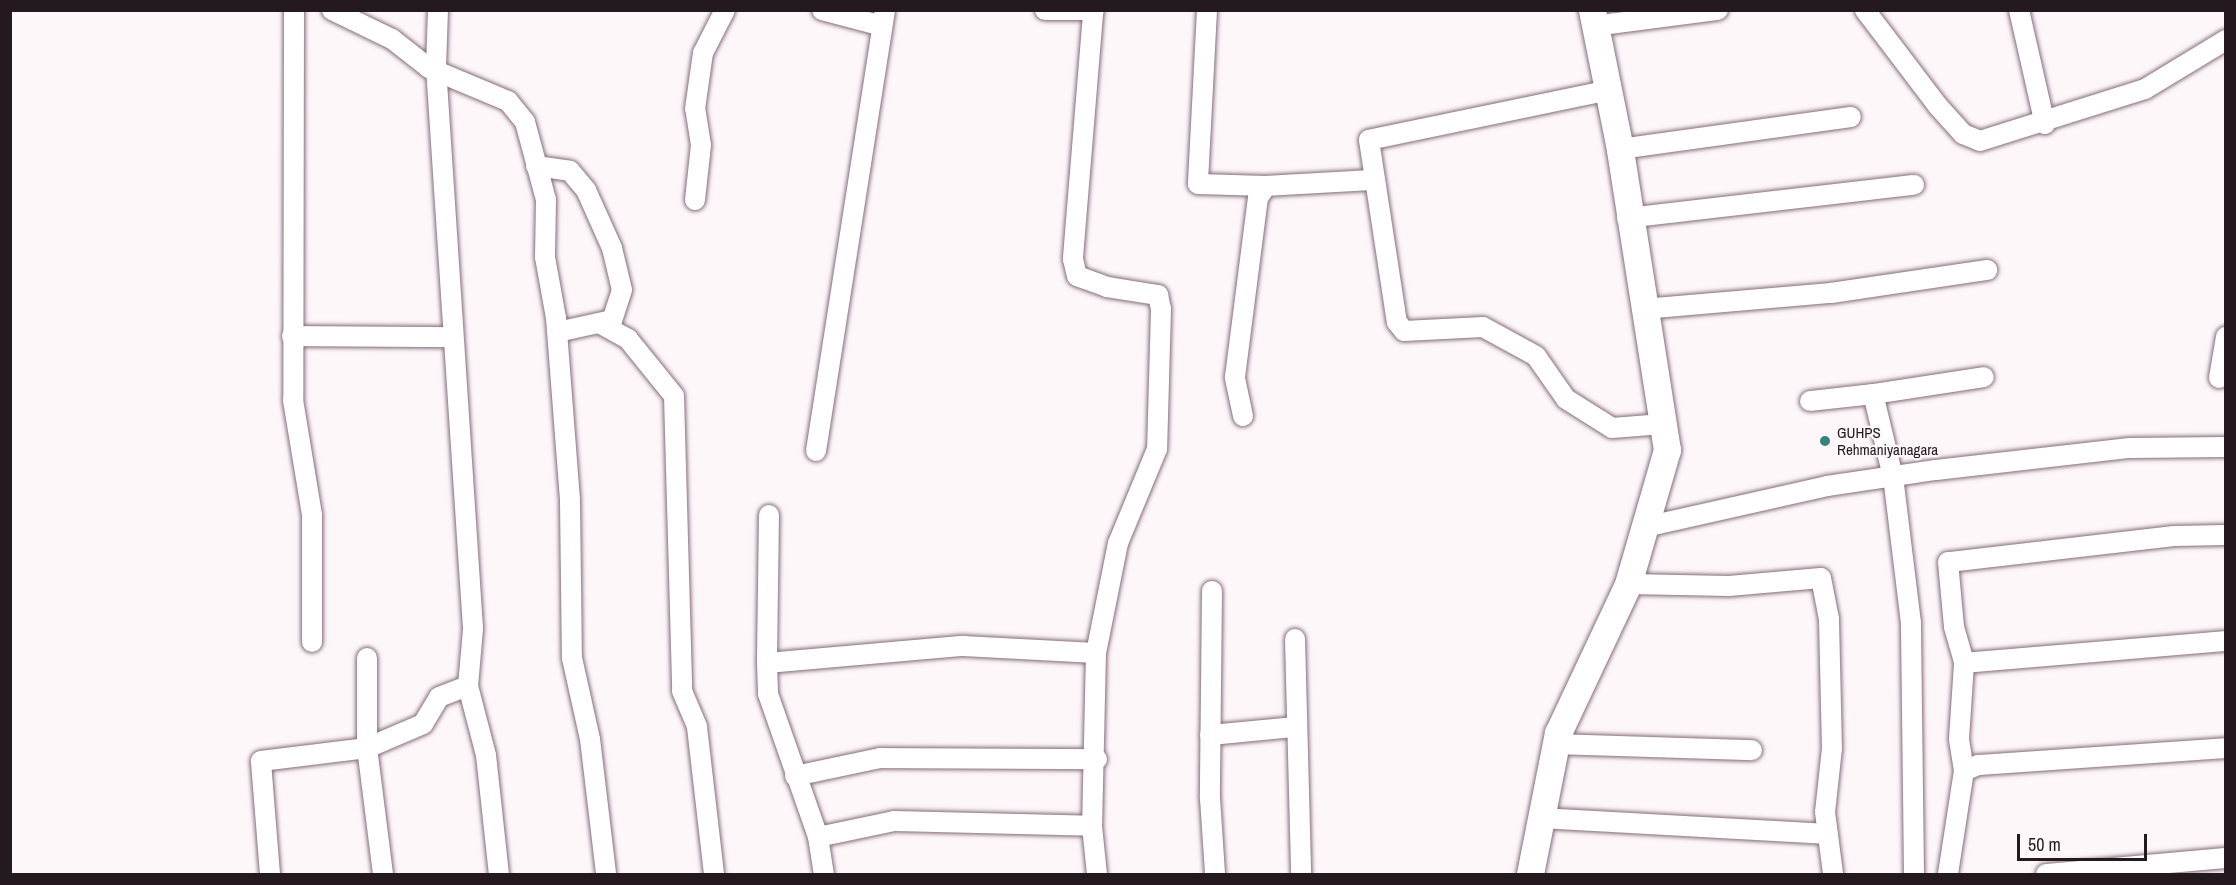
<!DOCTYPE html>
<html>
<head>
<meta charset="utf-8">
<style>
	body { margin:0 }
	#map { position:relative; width:2236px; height:885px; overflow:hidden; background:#fdf7fa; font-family:"Archivo Narrow",sans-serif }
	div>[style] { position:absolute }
	.roads { filter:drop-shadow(0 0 2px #856c7a) drop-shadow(0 0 2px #856c7a) }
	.street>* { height:20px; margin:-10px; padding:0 10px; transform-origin:10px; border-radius:10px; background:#fff }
	.secondary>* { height:27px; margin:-13.5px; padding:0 13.5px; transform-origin:13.5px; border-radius:13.5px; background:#fff }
	.dots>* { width:16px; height:16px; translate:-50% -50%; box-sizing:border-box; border:3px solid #fdf7fa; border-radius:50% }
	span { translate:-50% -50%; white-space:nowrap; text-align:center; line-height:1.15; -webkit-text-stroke:4.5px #fdf7fa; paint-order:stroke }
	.poi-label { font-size:15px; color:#23191e }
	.left { translate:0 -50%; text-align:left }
	.frame { position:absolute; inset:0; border:12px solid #23191e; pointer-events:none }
	.scale { position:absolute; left:2017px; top:834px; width:130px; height:27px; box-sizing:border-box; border:3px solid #23191e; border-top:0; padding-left:8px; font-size:18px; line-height:21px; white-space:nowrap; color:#23191e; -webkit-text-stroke:4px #fdf7fa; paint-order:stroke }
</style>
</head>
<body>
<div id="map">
	<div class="roads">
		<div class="street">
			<div style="left:294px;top:10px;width:390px;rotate:90.1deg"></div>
			<div style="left:293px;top:400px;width:117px;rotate:80.6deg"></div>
			<div style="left:312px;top:515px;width:127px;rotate:90deg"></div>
			<div style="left:332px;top:10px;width:67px;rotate:25.8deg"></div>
			<div style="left:392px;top:39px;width:47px;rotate:38.1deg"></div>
			<div style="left:429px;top:68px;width:86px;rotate:22.7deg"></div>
			<div style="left:508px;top:101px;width:27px;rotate:51deg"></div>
			<div style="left:525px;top:122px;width:81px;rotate:74.9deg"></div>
			<div style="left:546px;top:200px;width:57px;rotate:91deg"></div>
			<div style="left:545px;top:257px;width:62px;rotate:79.8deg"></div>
			<div style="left:556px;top:318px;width:184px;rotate:85.6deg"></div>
			<div style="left:570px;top:501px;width:157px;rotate:89.3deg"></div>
			<div style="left:572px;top:658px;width:83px;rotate:77.5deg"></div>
			<div style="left:590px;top:739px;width:136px;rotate:83.2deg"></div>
			<div style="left:438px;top:10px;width:57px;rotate:92deg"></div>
			<div style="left:436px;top:67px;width:563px;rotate:86.23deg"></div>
			<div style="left:473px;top:629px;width:57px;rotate:95deg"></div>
			<div style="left:468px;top:686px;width:71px;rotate:75.4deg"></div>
			<div style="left:486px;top:755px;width:120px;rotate:83.8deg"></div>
			<div style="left:822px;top:10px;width:62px;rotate:14.9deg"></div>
			<div style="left:1045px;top:10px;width:49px"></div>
			<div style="left:1207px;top:10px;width:174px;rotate:93deg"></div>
			<div style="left:1198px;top:184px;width:68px;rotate:1.7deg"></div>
			<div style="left:1865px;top:10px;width:119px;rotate:52.8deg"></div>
			<div style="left:1937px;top:105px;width:39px;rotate:48deg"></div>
			<div style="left:1963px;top:134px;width:18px;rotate:22deg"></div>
			<div style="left:1980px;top:141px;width:173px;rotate:-17.5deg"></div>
			<div style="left:2145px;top:89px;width:95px;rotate:-31.2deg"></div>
			<div style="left:2019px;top:10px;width:117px;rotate:77.2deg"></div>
			<div style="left:1093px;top:14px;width:246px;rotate:94.7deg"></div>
			<div style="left:1073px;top:259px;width:17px;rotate:77deg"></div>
			<div style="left:1077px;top:276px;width:32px;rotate:20deg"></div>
			<div style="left:1107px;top:287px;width:52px;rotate:8.9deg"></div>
			<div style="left:1158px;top:295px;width:14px;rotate:78deg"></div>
			<div style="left:1161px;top:309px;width:140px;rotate:91.6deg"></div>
			<div style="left:1157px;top:449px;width:102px;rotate:112.5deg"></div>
			<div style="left:1118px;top:543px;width:112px;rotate:101.3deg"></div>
			<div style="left:1096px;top:653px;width:173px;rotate:91.3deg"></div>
			<div style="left:1092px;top:826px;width:48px;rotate:84.1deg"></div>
			<div style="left:1594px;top:26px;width:125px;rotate:-7.4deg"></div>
			<div style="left:1605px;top:91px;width:241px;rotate:168.3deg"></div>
			<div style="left:1369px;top:140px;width:184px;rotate:81.3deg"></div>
			<div style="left:1397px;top:322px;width:11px;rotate:52deg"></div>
			<div style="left:1404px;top:331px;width:79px;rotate:-2.9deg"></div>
			<div style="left:1483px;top:327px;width:60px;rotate:28.7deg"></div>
			<div style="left:1536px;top:356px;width:52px;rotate:55.1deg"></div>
			<div style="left:1566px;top:399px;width:54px;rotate:32.2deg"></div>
			<div style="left:1612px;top:428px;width:51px;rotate:-4.5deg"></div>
			<div style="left:1620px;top:149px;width:233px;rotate:-7.9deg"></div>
			<div style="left:536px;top:166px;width:34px;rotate:8deg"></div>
			<div style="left:570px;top:171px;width:25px;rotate:50deg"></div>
			<div style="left:586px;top:190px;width:64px;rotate:65.9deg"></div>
			<div style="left:612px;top:248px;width:43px;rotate:76.6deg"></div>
			<div style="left:622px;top:290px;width:32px;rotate:108deg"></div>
			<div style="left:612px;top:320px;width:56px;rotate:167.7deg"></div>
			<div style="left:695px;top:200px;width:55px;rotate:-83.8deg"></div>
			<div style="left:701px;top:145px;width:36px;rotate:-99deg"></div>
			<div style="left:695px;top:109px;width:57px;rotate:-81.9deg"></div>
			<div style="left:703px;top:53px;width:48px;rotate:-62.9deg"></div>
			<div style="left:1627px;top:218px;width:289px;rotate:-6.6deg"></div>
			<div style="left:1643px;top:309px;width:189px;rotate:-4.9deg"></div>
			<div style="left:1831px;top:293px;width:158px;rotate:-8.4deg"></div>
			<div style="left:601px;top:324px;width:31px;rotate:29deg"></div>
			<div style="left:628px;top:339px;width:73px;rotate:51.1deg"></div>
			<div style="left:674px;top:396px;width:295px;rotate:88.4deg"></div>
			<div style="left:682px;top:691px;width:39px;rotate:67deg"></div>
			<div style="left:697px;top:727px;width:148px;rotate:83.4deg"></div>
			<div style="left:292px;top:336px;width:161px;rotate:0.4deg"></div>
			<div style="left:2219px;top:378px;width:42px;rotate:-80.3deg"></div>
			<div style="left:1810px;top:401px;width:63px;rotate:-6.3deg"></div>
			<div style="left:1243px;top:416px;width:40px;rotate:-102deg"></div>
			<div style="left:1235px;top:377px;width:180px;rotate:-82.7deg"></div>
			<div style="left:1258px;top:198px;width:14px;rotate:-56deg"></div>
			<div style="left:1266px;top:186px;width:109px;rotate:-3.2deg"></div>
			<div style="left:816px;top:451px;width:446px;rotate:-81.1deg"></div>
			<div style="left:769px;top:515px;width:148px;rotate:90.8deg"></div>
			<div style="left:767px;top:663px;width:197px;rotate:-5deg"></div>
			<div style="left:963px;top:646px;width:133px;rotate:3deg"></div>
			<div style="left:1645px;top:527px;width:187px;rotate:-12.7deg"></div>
			<div style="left:1827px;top:486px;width:110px;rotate:-8.4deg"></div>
			<div style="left:1936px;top:470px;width:195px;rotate:-6.5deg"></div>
			<div style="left:2130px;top:448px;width:96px;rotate:-0.6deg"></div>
			<div style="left:2226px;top:535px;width:52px;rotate:178.9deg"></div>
			<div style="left:2174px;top:536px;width:227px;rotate:173.4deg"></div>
			<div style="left:1948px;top:562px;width:65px;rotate:84.7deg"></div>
			<div style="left:1954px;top:627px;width:37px;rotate:74deg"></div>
			<div style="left:1964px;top:663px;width:263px;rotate:-4.8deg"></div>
			<div style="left:1628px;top:584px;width:101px;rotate:1.1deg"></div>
			<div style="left:1729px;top:586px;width:92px;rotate:-5deg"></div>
			<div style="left:1821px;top:578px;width:42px;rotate:79deg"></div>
			<div style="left:1829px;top:619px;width:129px;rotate:88.7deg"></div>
			<div style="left:1832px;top:748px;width:64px;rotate:96.2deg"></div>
			<div style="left:1825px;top:812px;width:63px;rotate:82.6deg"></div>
			<div style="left:1212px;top:591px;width:207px;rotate:90.6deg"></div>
			<div style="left:1210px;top:798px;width:76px;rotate:86.2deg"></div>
			<div style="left:1295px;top:639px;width:235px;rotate:88.5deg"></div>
			<div style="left:767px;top:663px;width:31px;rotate:88deg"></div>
			<div style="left:768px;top:694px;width:151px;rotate:70.7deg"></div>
			<div style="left:818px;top:837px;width:37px;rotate:81deg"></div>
			<div style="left:1210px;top:735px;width:84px;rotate:-5.4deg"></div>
			<div style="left:1556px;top:744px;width:196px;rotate:1.8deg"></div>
			<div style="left:1964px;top:771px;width:15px;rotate:-23deg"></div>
			<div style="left:1978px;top:765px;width:249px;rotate:-3.9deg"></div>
			<div style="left:795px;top:776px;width:87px;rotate:-12deg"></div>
			<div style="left:880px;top:758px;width:217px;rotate:0.3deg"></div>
			<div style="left:1541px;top:818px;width:287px;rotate:3.2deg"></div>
			<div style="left:818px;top:837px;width:78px;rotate:-11.9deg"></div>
			<div style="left:894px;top:821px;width:198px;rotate:1.4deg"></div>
			<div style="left:270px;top:874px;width:113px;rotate:-94.6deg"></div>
			<div style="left:261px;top:761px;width:107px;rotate:-7deg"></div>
			<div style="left:367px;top:748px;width:90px;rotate:-90deg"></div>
			<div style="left:383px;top:874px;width:127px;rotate:-97.2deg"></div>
			<div style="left:367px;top:748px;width:61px;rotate:-23.2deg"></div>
			<div style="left:423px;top:724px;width:31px;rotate:-59deg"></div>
			<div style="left:439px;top:697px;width:31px;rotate:-21deg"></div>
			<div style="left:1914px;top:874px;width:251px;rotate:-90.7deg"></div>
			<div style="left:1911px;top:623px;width:147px;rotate:-97deg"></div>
			<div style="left:1893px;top:477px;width:85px;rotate:-103.5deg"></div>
			<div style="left:1873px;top:394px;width:112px;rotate:-8.7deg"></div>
			<div style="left:1948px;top:874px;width:104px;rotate:-81.2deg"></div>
			<div style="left:1964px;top:771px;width:32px;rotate:-99deg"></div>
			<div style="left:1959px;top:739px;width:76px;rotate:-86.2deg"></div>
			<div style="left:2046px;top:874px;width:181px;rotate:-5.1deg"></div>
		</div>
		<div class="secondary">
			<div style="left:1530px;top:874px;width:144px;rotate:-78.8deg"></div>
			<div style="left:1558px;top:733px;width:165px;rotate:-64.8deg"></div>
			<div style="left:1628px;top:584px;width:140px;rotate:-73.8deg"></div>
			<div style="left:1667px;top:450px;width:305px;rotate:-98.9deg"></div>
			<div style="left:1620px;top:149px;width:142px;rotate:-101.4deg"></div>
		</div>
	</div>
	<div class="dots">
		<div style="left:1825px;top:441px;background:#38807b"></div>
	</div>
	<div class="poi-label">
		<span class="left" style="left:1837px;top:441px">GUHPS<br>Rehmaniyanagara</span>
	</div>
	<div class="frame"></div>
	<div class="scale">50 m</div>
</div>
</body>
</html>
